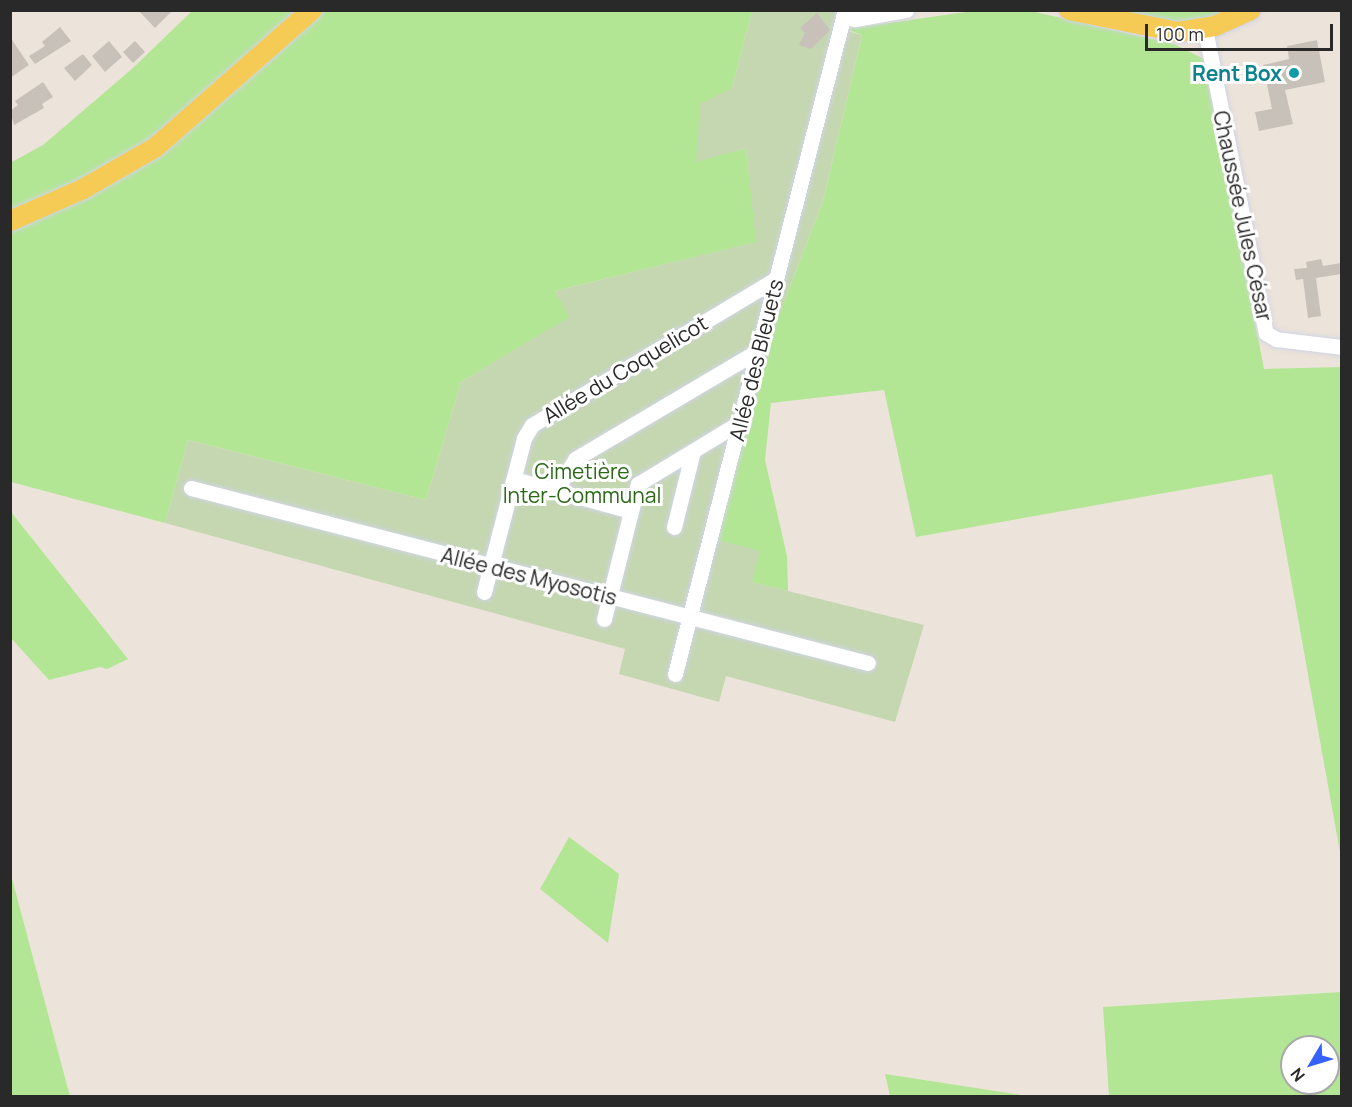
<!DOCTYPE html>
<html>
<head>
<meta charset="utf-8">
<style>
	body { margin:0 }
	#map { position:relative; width:1352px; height:1107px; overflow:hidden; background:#ece4da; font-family:Manrope,sans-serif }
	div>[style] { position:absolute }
	.green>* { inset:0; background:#b3e694 }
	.cemetery>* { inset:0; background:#c5d7b1 }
	.building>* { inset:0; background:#c7c1ba }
	.roads { filter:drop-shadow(0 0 2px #d0d4e3) drop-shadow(0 0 2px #d0d4e3) }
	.minor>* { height:15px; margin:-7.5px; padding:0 7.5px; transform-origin:7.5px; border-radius:7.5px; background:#fff }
	.major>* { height:20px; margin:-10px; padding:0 10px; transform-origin:10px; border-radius:10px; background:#f6cb55 }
	.dots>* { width:16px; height:16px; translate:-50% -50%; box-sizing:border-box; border:3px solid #fff; border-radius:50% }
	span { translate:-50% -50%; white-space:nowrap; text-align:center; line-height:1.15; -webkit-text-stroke:6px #fff; paint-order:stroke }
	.culture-label { font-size:21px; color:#0d838f; font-weight:700 }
	.right { translate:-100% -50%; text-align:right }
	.street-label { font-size:21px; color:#292929 }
	.park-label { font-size:21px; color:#2b6917 }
	.frame { position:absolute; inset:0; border:12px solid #292929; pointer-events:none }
	.north { position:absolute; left:1280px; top:1035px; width:60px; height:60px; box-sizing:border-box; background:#fff; border:2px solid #a9a9a9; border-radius:50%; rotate:232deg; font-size:16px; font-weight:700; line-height:24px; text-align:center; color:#292929 }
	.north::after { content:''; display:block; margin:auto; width:21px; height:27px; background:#3562ff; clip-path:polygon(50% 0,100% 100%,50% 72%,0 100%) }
	.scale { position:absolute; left:1145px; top:24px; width:188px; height:27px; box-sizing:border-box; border:3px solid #292929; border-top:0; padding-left:8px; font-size:18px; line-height:21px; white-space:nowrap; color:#292929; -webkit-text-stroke:4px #fff; paint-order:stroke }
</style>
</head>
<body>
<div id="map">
	<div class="green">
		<div style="clip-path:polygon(192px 11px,302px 11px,152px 138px,86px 179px,11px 212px,10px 163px,43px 145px,133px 68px)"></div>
		<div style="clip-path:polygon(322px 11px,752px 11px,732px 88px,696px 161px,746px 148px,757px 242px,555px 291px,570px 317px,461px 382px,426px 500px,188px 440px,165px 523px,11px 482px,10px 227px,224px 99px)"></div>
		<div style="clip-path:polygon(973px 11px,1031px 11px,1174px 44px,1204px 59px,1264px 369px,1341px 367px,1341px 858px,1272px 474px,916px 537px,884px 390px,771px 403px,765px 460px,787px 556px,788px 591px,751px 582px,718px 540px,767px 346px,823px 201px,862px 35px,846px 29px)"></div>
		<div style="clip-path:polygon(1100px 11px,1235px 11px,1186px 25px)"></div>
		<div style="clip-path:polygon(11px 512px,128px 659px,107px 669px,100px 667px,49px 680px,11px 638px)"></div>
		<div style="clip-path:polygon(569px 837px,619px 874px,608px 943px,540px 889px)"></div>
		<div style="clip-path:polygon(10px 871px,68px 1089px,70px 1096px,11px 1096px)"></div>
		<div style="clip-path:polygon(evenodd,1341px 992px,1341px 1096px,1109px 1096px,1103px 1007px,1341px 992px,1292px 1047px,1328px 1047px,1328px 1083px,1292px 1083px,1292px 1047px)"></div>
		<div style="clip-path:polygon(885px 1074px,1028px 1096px,890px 1096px)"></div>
	</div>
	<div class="cemetery">
		<div style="clip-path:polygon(752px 11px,838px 11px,833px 27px,862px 35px,823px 201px,767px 346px,718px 540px,760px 551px,752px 582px,924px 625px,895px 722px,726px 676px,719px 702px,619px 674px,625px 649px,165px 523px,188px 440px,426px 500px,461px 382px,569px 317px,555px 291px,756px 242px,746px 148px,696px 162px,700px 104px,732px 88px)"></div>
	</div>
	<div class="building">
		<div style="clip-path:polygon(138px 10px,173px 10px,155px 28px)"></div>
		<div style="clip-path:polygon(817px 13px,830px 30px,811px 49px,799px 45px,805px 33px,800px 28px)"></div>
		<div style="clip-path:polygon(60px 27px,71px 41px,35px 64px,29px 56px,45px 46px,42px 42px)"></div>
		<div style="clip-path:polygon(10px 37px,29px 65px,10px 78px)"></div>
		<div style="clip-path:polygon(1317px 40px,1325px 82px,1285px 90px,1293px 124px,1259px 131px,1255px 112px,1272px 109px,1263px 65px,1289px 59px,1287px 46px)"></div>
		<div style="clip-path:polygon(109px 41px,122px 57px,105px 72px,92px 56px)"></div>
		<div style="clip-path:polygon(135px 41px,145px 52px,133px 63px,123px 52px)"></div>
		<div style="clip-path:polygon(83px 54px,92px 65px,75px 81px,64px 68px)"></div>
		<div style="clip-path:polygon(43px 82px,53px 97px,42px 104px,44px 108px,14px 125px,10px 111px,18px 105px,15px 101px)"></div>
		<div style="clip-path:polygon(1321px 259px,1323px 266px,1341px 263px,1341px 274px,1316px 278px,1321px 316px,1308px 318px,1303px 279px,1296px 280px,1294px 269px,1307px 268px,1306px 262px)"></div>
	</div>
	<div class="roads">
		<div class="minor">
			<div style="left:843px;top:17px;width:12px;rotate:9deg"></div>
			<div style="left:855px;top:19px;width:52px;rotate:-10deg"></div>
			<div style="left:1205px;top:29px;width:310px;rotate:78.7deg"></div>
			<div style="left:1266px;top:333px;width:12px;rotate:31deg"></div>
			<div style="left:1276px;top:339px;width:66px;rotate:6.9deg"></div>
			<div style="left:514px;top:479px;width:121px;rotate:15.3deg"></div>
			<div style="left:191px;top:488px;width:699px;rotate:14.49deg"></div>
			<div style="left:556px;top:490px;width:36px;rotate:-58deg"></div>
			<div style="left:575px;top:459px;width:214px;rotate:-30.6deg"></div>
			<div style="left:674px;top:527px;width:78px;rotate:-76deg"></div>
			<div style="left:484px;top:592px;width:159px;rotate:-75.4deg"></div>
			<div style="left:524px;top:438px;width:15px;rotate:-58deg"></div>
			<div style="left:532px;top:425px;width:284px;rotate:-30.9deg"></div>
			<div style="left:604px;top:619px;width:139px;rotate:-75.9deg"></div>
			<div style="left:638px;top:484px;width:122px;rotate:-31.2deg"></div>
			<div style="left:675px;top:674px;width:685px;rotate:-75.64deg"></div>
		</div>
		<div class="major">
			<div style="left:1069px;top:10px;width:111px;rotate:11.4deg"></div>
			<div style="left:1178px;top:32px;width:37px;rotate:-9deg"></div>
			<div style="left:1215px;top:26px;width:39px;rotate:-24deg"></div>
			<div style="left:10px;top:221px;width:80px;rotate:-23.7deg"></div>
			<div style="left:83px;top:189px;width:84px;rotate:-29.9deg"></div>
			<div style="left:156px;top:147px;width:208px;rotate:-41.3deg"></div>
		</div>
	</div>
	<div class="dots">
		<div style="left:1294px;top:73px;background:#0f9aa8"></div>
	</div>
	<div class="culture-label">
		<span class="right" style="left:1282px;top:73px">Rent Box</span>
	</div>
	<div class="street-label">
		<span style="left:1243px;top:216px;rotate:78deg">Chaussée Jules César</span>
		<span style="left:756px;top:360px;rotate:-76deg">Allée des Bleuets</span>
		<span style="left:625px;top:369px;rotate:-31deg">Allée du Coquelicot</span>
		<span style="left:529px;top:576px;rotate:14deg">Allée des Myosotis</span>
	</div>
	<div class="park-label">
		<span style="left:582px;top:483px">Cimetière<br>Inter-Communal</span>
	</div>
	<div class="frame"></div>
	<div class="north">N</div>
	<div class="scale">100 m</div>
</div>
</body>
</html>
